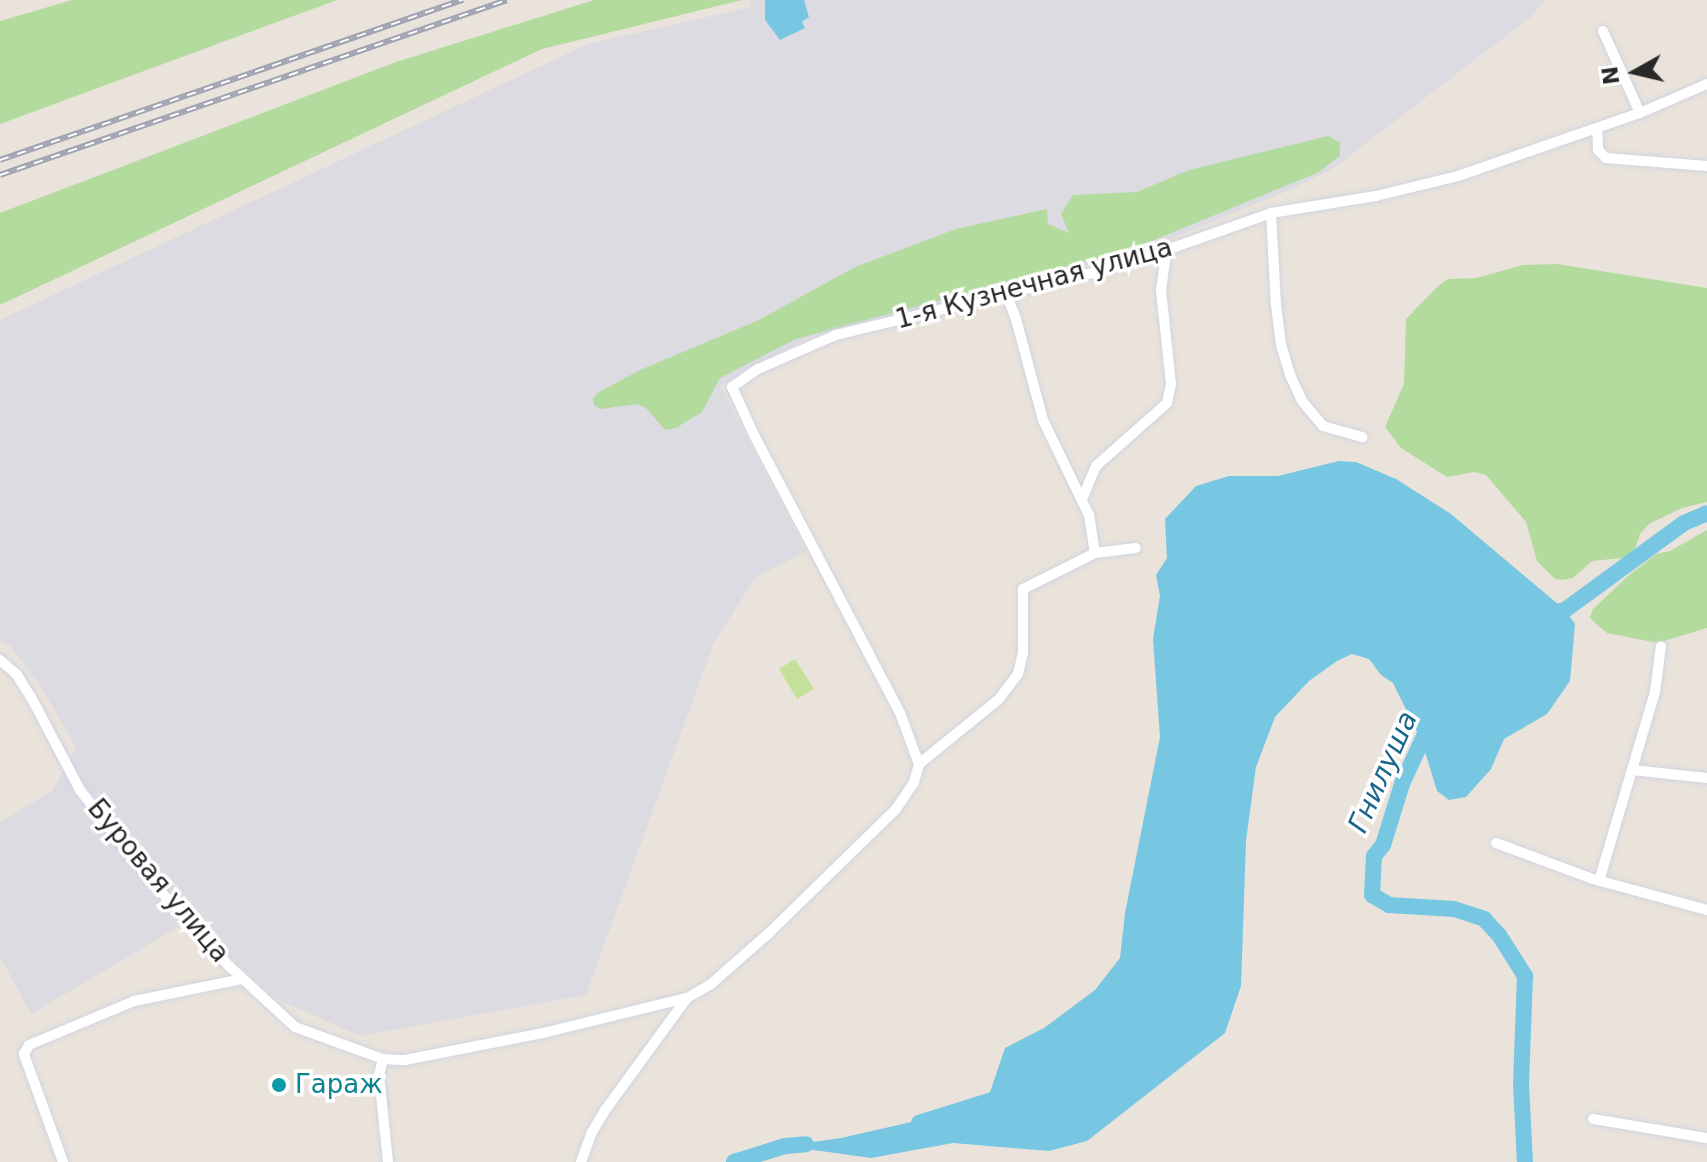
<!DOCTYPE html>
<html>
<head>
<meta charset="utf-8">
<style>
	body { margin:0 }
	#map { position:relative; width:1707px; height:1162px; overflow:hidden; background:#e9e3db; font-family:"DejaVu Sans",sans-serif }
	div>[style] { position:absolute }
	.industrial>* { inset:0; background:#dddbe2 }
	.green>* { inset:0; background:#b3db9d }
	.pitch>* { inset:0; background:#c4e199 }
	.water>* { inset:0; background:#78c7e2 }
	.river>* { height:16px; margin:-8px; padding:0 8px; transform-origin:8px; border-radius:8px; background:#78c7e2 }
	.roads { filter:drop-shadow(0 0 2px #d1d4e0) drop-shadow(0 0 2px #d1d4e0) }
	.minor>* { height:10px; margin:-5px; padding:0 5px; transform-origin:5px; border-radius:5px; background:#fff }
	.rail>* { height:6px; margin-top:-3px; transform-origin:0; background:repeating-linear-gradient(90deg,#fff 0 9px,#9fa2b1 0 18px); box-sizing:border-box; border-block:2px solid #9fa2b1 }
	.dots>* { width:22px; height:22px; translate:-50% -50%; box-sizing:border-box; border:4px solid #fff; border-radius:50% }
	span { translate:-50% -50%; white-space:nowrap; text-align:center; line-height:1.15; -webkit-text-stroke:7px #fff; paint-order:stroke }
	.street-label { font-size:26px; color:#282828 }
	.culture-label { font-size:26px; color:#0d838f }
	.left { translate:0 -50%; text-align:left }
	.water-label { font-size:28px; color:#1a658b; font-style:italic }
	.north { position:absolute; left:1595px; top:32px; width:80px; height:80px; -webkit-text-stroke:6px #fff; paint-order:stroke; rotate:262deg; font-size:22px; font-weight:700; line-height:32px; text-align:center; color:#282828 }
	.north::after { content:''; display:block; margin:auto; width:28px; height:36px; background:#282828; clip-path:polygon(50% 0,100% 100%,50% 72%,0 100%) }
</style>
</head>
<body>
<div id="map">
	<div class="industrial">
		<div style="clip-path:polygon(750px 0,1545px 0,1532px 16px,1334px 168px,1283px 193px,1134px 253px,807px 338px,720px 386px,806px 552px,756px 577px,714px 642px,586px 995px,360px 1036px,272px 997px,192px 919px,31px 1014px,0 957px,0 822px,52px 791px,76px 748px,41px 687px,10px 646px,0 641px,0 320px,588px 44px,751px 7px)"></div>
	</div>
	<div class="green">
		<div style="clip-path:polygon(72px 0,337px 0,0 124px,0 21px)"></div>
		<div style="clip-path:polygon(594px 0,742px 0,542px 49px,0 305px,0 213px,396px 62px)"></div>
		<div style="clip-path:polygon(1328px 136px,1340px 142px,1340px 156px,1317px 173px,1135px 248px,796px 339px,720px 378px,702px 412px,676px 428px,665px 430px,646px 408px,637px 404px,601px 409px,594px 405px,593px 398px,599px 392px,640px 370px,759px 320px,855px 267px,956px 229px,1047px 209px,1048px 224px,1069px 233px,1061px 214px,1073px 195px,1137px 192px,1189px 170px)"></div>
		<div style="clip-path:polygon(1557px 264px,1707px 288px,1707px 502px,1682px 508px,1649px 524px,1640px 534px,1632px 557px,1592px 561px,1573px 578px,1563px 580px,1555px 579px,1537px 561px,1526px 522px,1486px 475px,1475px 472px,1447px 477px,1401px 448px,1385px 427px,1404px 384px,1406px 319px,1437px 287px,1448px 279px,1476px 278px,1523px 265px)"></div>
		<div style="clip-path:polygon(1707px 530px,1707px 628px,1658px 643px,1607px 633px,1594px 622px,1590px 617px,1593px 609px,1628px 576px,1656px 554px,1670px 551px)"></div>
	</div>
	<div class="pitch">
		<div style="clip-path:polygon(795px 659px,814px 689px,797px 699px,779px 669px)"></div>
	</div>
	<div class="water">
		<div style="clip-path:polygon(765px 0,804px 0,809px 17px,802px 22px,805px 28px,780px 40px,765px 20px)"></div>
		<div style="clip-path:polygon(1339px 461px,1356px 462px,1396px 479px,1451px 514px,1565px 610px,1575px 624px,1570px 681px,1547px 714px,1504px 739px,1491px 769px,1466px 797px,1449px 800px,1437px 791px,1422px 742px,1393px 683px,1381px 675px,1369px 659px,1352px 654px,1337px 661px,1309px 681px,1275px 717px,1256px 767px,1246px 841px,1241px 986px,1225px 1033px,1087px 1141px,1049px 1151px,953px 1143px,871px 1158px,785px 1146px,841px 1138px,964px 1110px,989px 1095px,1005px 1048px,1044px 1028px,1095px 990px,1120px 958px,1125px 913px,1160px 737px,1153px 639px,1160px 596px,1156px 575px,1167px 558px,1165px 519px,1196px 486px,1229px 476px,1278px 476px)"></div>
	</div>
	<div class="river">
		<div style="left:1547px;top:615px;width:19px;rotate:-16deg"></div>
		<div style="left:1565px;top:610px;width:147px;rotate:-36.2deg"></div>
		<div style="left:1684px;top:523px;width:25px;rotate:-23deg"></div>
		<div style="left:1430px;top:723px;width:67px;rotate:114.7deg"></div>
		<div style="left:1402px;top:784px;width:64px;rotate:107.3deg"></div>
		<div style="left:1383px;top:845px;width:14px;rotate:129deg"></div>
		<div style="left:1374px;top:856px;width:39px;rotate:93deg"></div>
		<div style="left:1372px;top:895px;width:20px;rotate:30deg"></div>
		<div style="left:1389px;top:905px;width:65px;rotate:3.5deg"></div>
		<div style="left:1454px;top:909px;width:32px;rotate:18deg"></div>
		<div style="left:1484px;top:919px;width:22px;rotate:47deg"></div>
		<div style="left:1499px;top:935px;width:49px;rotate:57.6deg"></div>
		<div style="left:1525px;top:976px;width:108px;rotate:92.1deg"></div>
		<div style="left:1521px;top:1084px;width:78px;rotate:87.1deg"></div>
		<div style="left:919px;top:1123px;width:77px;rotate:-17.5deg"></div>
		<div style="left:734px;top:1162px;width:53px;rotate:-17.4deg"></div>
		<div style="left:785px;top:1146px;width:21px;rotate:-5deg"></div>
	</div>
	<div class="roads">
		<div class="minor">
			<div style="left:1603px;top:31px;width:90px;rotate:65.7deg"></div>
			<div style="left:1597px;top:128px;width:22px;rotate:87deg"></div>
			<div style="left:1598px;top:150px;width:11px;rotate:45deg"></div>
			<div style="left:1606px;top:158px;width:101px;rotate:4.5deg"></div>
			<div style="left:1271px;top:213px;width:92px;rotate:86.9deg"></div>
			<div style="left:1276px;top:305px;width:40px;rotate:82.9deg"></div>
			<div style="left:1281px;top:345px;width:34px;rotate:73deg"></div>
			<div style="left:1291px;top:377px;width:26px;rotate:65deg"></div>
			<div style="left:1302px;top:401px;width:33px;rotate:50deg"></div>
			<div style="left:1323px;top:426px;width:41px;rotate:15.8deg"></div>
			<div style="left:1006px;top:293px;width:28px;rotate:69deg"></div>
			<div style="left:1016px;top:319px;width:105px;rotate:75deg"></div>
			<div style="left:1043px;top:420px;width:106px;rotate:64.2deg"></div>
			<div style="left:1089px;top:515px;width:38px;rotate:81deg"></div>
			<div style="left:1082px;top:499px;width:36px;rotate:-67deg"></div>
			<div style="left:1096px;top:466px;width:95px;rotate:-41.6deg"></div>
			<div style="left:1167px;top:403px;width:19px;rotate:-78deg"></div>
			<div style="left:1171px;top:384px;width:95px;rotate:-96.1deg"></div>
			<div style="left:1161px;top:290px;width:37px;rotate:-82deg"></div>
			<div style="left:0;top:660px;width:23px;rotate:41deg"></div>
			<div style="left:17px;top:675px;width:26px;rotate:58deg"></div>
			<div style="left:31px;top:697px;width:105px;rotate:62.2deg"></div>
			<div style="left:80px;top:790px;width:114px;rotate:52.1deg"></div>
			<div style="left:150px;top:880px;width:117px;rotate:47.4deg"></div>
			<div style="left:229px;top:966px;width:90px;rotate:42.7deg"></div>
			<div style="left:295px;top:1027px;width:94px;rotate:20deg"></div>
			<div style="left:383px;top:1059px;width:22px;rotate:3deg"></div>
			<div style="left:405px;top:1060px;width:141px;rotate:-11.1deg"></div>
			<div style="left:543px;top:1033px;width:148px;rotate:-13.7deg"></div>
			<div style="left:919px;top:764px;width:54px;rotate:-110.4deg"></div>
			<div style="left:900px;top:713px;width:312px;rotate:-117.7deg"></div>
			<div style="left:755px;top:437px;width:55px;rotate:-114.7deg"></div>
			<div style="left:732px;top:387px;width:32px;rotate:-35deg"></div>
			<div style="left:758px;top:369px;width:85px;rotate:-23.6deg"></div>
			<div style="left:836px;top:335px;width:290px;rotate:-13.6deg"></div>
			<div style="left:1118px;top:267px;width:162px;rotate:-19.4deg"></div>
			<div style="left:1271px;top:213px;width:106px;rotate:-9.2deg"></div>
			<div style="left:1376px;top:196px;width:84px;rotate:-13.7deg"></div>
			<div style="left:1458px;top:176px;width:193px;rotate:-19.1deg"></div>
			<div style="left:1640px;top:113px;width:73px;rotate:-23.4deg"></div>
			<div style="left:1633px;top:770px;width:74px;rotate:6.2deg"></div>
			<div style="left:1496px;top:843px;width:103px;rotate:20.4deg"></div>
			<div style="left:1593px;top:879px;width:118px;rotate:15.2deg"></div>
			<div style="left:1599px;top:881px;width:197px;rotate:-73.5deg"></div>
			<div style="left:1655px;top:692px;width:46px;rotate:-82.6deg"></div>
			<div style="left:383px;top:1059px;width:16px;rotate:104deg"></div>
			<div style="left:379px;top:1075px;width:87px;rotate:84.1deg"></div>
			<div style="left:1593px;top:1119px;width:116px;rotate:9.5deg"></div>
			<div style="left:63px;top:1162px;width:115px;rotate:-109.9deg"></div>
			<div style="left:24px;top:1054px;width:10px;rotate:-61deg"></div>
			<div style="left:29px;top:1045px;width:114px;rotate:-22.7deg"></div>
			<div style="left:134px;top:1001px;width:110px;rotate:-11.5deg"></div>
			<div style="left:581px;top:1162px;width:32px;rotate:-70deg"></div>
			<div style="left:592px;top:1132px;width:27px;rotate:-59deg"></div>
			<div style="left:606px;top:1109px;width:137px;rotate:-53.9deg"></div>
			<div style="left:687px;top:998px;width:28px;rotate:-30deg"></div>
			<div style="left:711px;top:984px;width:77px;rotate:-41.3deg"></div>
			<div style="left:769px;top:933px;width:177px;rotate:-44.3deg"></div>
			<div style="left:896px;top:809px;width:32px;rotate:-56deg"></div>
			<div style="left:914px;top:782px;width:19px;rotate:-74deg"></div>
			<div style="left:919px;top:764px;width:103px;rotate:-39.1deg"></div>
			<div style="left:999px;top:699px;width:31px;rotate:-53deg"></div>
			<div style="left:1018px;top:674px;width:23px;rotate:-77deg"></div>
			<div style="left:1023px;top:652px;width:63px;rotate:-90deg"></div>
			<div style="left:1023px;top:589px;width:80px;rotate:-26.6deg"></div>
			<div style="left:1095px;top:553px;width:41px;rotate:-7deg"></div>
		</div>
	</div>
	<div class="rail">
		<div style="left:0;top:160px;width:490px;rotate:-19.1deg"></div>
		<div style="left:0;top:175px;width:536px;rotate:-19.04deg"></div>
	</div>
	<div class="dots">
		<div style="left:279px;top:1085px;background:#0f9aa8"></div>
	</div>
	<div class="street-label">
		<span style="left:1034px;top:284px;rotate:-15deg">1-я Кузнечная улица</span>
		<span style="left:158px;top:881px;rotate:50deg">Буровая улица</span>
	</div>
	<div class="culture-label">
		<span class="left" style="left:295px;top:1085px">Гараж</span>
	</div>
	<div class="water-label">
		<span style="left:1383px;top:772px;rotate:-66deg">Гнилуша</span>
	</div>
	<div class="north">N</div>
</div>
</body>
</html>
